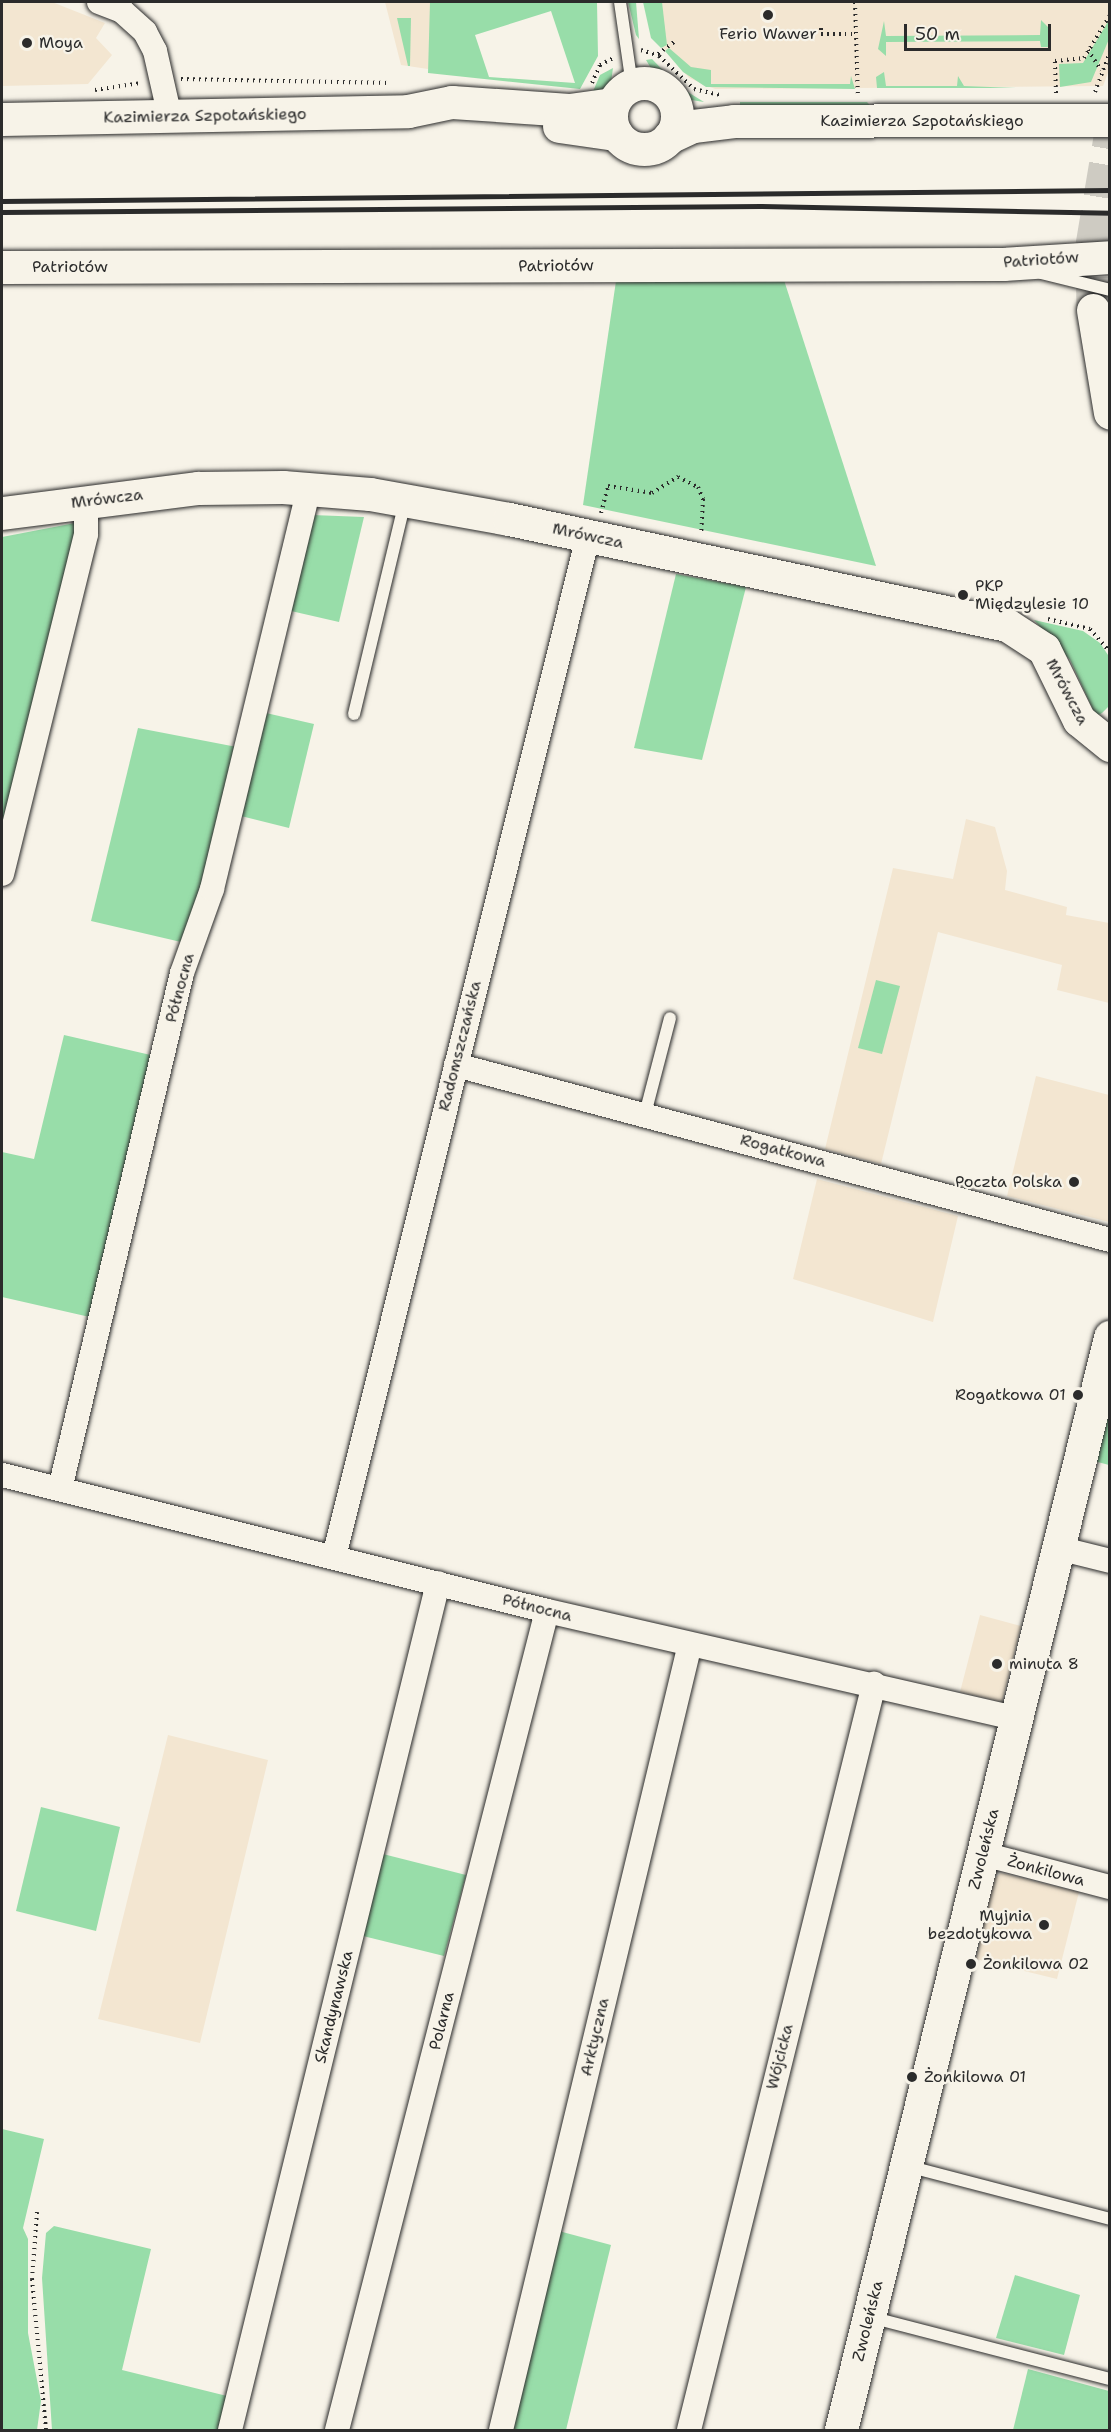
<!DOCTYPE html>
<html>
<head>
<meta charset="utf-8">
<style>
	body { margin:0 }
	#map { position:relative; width:1111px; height:2432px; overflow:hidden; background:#f7f3e8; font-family:"Shantell Sans",sans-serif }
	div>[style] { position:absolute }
	.built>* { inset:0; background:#f3e6d1 }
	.green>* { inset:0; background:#98dda9 }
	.secondary-tunnel>* { height:33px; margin-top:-16.5px; transform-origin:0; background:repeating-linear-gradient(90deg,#cecbc2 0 33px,transparent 0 49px) }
	.path>* { height:4px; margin-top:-2px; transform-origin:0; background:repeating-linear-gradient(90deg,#2b2b2b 0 1.5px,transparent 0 6px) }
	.roads { filter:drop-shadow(0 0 2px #2b2b2b) drop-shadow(0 0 2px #2b2b2b) }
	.lane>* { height:12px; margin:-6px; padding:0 6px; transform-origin:6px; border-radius:6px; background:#f7f3e8 }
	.street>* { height:24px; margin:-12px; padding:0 12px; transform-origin:12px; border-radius:12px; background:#f7f3e8 }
	.secondary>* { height:33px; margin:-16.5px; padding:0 16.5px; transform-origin:16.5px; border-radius:16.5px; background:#f7f3e8 }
	.secondary>.ring { margin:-16.5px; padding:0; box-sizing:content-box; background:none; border:33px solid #f7f3e8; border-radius:50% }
	.rail>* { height:4.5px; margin:-2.25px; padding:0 2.25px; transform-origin:2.25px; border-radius:2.25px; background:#2b2b2b }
	.dots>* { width:16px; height:16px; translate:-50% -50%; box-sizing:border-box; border:3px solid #f7f3e8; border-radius:50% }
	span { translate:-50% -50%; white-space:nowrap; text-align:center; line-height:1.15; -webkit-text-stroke:4.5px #f7f3e8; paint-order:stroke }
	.poi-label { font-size:16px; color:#2b2b2b }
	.left { translate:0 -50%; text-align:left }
	.right { translate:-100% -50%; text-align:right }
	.street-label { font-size:16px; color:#2b2b2b }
	.frame { position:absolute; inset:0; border:3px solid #2b2b2b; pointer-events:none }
	.scale { position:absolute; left:904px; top:24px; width:147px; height:27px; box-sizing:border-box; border:3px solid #2b2b2b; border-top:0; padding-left:8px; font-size:18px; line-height:21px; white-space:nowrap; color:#2b2b2b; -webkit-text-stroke:4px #f7f3e8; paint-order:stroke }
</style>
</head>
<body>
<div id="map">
	<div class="built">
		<div style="clip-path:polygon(2px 2px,52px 2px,105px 23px,96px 38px,112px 55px,88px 84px,2px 86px)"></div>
		<div style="clip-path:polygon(385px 2px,577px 2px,475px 34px,428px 69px,401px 65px)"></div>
		<div style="clip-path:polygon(645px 2px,1109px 2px,1109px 70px,1103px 86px,715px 89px,689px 78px,657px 41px)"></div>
		<div style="clip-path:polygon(966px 819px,995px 827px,1007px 871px,1005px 890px,1067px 907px,1066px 915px,1109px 923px,1109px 1003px,1057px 990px,1062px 965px,938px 932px,881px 1164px,825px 1149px,893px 868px,953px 879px)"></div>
		<div style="clip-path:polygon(1036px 1076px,1109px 1095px,1109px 1222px,1007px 1196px)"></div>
		<div style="clip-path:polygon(817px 1179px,958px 1216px,933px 1322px,793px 1279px)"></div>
		<div style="clip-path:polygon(980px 1615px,1021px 1626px,1002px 1702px,960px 1692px)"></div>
		<div style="clip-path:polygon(168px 1735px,268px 1760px,200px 2043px,98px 2019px)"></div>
		<div style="clip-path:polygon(1001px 1873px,1079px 1892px,1057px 1979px,976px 1959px,994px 1879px)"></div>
	</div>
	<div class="green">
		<div style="clip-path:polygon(evenodd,430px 2px,597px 2px,598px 56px,580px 89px,428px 73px,430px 2px,551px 11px,575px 83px,489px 77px,475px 35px,551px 11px)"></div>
		<div style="clip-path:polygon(628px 2px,636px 2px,639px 39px,636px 35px)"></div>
		<div style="clip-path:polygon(643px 2px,662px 2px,667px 45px,661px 48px,651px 38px)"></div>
		<div style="clip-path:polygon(397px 18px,411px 18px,410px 66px,408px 66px)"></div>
		<div style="clip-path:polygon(1041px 20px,1048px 27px,1048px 47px,1041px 47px,1040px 41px,886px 42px,886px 56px,878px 49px,884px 21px,886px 36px,1040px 35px)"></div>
		<div style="clip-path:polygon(1109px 20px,1109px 39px,1091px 82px,1060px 87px,1059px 64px,1083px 63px)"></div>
		<div style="clip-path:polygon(669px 48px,691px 67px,711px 70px,711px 84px,850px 84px,851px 76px,855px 89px,706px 87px,683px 72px,665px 51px)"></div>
		<div style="clip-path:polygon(652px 59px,678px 86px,704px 102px,685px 99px,655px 75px,646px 60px)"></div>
		<div style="clip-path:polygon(613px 68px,610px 89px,591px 96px,600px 75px)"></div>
		<div style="clip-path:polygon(884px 72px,886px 86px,957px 86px,958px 76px,964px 86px,1016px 88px,877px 88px,876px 77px)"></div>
		<div style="clip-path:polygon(740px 102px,867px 102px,874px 110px,740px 106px)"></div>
		<div style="clip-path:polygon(783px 277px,876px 566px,583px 505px,616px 281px)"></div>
		<div style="clip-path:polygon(312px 515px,364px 517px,339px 622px,291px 611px)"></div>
		<div style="clip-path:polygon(75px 523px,79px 528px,2px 840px,2px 537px)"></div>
		<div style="clip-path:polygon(676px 574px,746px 587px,702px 760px,634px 748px)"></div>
		<div style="clip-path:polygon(1034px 620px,1083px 631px,1100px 643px,1110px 658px,1109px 706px,1102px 713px,1096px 716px,1070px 660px)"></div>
		<div style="clip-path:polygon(266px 713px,314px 724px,289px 828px,241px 816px)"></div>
		<div style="clip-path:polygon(138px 728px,242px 748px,199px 913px,181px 942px,91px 921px)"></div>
		<div style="clip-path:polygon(876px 980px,900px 986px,882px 1054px,858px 1048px)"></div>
		<div style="clip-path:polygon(64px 1035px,155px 1056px,94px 1318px,2px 1297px,2px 1152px,34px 1159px)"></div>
		<div style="clip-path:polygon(1109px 1402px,1109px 1465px,1094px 1461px)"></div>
		<div style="clip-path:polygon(41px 1807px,120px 1827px,96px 1931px,16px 1911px)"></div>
		<div style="clip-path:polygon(379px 1853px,466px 1875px,444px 1956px,359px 1935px)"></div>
		<div style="clip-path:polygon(2px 2129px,44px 2139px,23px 2228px,28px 2239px,28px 2333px,41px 2401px,37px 2430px,2px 2430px)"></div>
		<div style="clip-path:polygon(54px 2226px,151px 2249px,122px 2370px,231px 2397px,223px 2430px,52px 2430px,42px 2278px,46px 2233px)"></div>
		<div style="clip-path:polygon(555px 2230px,611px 2245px,566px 2430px,506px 2430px)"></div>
		<div style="clip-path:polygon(1015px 2275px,1080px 2295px,1064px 2355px,996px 2338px)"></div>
		<div style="clip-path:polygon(1028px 2369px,1109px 2391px,1109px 2430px,1013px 2430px)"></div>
	</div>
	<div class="secondary-tunnel">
		<div style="left:1093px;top:310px;width:65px;rotate:-90.9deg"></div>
		<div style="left:1092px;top:245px;width:109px;rotate:-80.5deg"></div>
	</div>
	<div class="path">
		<div style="left:855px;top:2px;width:93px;rotate:88.2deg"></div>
		<div style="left:821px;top:28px;width:6px;rotate:90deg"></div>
		<div style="left:821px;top:34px;width:32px"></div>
		<div style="left:641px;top:50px;width:19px;rotate:18deg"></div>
		<div style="left:659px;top:56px;width:48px;rotate:43.3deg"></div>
		<div style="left:694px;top:89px;width:26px;rotate:13deg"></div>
		<div style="left:1088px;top:50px;width:24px;rotate:57deg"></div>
		<div style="left:658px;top:54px;width:21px;rotate:-37deg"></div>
		<div style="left:181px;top:79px;width:209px;rotate:1.1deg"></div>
		<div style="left:592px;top:83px;width:20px;rotate:-66deg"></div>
		<div style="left:600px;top:65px;width:15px;rotate:-28deg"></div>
		<div style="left:95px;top:90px;width:47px;rotate:-8.7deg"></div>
		<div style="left:1095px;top:92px;width:43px;rotate:-69.4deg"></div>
		<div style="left:1056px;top:93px;width:32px;rotate:-92deg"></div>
		<div style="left:1055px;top:61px;width:29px;rotate:-6deg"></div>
		<div style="left:1084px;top:58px;width:50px;rotate:-58.8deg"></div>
		<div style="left:601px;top:513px;width:28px;rotate:-75deg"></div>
		<div style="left:608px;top:486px;width:45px;rotate:9deg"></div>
		<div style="left:652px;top:493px;width:31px;rotate:-32deg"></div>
		<div style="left:678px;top:477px;width:22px;rotate:27deg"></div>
		<div style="left:698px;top:487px;width:13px;rotate:67deg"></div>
		<div style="left:703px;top:499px;width:35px;rotate:93deg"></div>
		<div style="left:1048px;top:619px;width:43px;rotate:13.4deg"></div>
		<div style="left:1090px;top:629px;width:30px;rotate:49deg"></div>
		<div style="left:37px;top:2212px;width:67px;rotate:94.3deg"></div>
		<div style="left:32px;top:2279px;width:152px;rotate:84.7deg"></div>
	</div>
	<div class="roads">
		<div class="lane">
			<div style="left:620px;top:2px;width:84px;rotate:81.8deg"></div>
			<div style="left:1041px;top:273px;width:71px;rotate:13.8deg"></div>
			<div style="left:354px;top:714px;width:218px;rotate:-76.5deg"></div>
			<div style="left:645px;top:1114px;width:99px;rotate:-75.4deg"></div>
			<div style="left:907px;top:2166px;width:210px;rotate:14.6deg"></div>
			<div style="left:870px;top:2317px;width:248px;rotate:14.5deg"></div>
		</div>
		<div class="street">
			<div style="left:99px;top:2px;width:25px;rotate:21deg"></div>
			<div style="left:122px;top:11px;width:31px;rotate:42deg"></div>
			<div style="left:145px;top:32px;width:21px;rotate:62deg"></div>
			<div style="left:155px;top:51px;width:68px;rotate:77.2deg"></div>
			<div style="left:2px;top:874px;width:350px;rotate:-76.1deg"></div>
			<div style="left:86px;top:534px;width:33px;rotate:-90deg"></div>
			<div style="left:456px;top:1065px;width:677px;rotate:14.98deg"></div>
			<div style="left:2px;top:1475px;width:562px;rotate:14.01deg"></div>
			<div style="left:547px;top:1611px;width:481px;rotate:12.9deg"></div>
			<div style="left:60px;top:1489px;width:530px;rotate:-76.7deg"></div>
			<div style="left:182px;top:973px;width:89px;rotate:-70.3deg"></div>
			<div style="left:212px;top:889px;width:413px;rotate:-76.4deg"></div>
			<div style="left:1058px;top:1548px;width:54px;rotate:14deg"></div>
			<div style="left:334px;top:1557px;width:1051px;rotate:-76.02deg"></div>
			<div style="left:983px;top:1854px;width:131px;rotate:14.6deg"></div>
			<div style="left:230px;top:2430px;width:872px;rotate:-76.2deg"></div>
			<div style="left:337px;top:2430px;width:845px;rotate:-75.62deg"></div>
			<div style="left:501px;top:2430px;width:808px;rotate:-76.48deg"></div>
			<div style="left:689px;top:2430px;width:769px;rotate:-76.07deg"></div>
		</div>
		<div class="secondary">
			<div class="ring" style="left:611px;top:83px;width:33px;height:33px"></div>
			<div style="left:2px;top:119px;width:406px;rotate:-1.1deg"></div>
			<div style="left:408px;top:111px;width:45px;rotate:-11.6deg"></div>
			<div style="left:452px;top:102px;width:117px;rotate:3.9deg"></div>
			<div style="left:569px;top:110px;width:44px;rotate:-7.8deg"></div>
			<div style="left:559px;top:126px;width:58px;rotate:8deg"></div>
			<div style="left:669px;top:137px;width:26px;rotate:-25deg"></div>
			<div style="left:693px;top:126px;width:41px;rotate:-7deg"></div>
			<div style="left:734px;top:121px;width:376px;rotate:-0.2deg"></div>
			<div style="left:2px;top:267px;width:1001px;rotate:-0.17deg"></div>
			<div style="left:1003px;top:264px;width:107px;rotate:-3.7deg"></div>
			<div style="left:1093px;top:310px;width:104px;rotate:80.6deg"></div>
			<div style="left:2px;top:513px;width:198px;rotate:-7.3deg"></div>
			<div style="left:198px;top:488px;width:85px;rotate:-0.7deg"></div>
			<div style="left:283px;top:487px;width:87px;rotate:4.6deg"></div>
			<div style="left:370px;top:494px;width:141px;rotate:10.2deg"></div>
			<div style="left:509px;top:519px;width:509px;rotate:12.02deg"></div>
			<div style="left:1007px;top:625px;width:44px;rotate:33deg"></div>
			<div style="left:1044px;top:649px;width:79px;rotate:63.8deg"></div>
			<div style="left:1079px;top:720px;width:40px;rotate:39deg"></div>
			<div style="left:841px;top:2430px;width:1126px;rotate:-76.17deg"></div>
		</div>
	</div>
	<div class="rail">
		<div style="left:2px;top:201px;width:1108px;rotate:-0.57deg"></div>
		<div style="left:2px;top:212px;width:759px;rotate:-0.45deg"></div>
		<div style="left:761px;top:206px;width:349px;rotate:1.1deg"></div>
	</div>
	<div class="dots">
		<div style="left:768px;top:15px;background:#2b2b2b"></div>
		<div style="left:27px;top:43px;background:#2b2b2b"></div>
		<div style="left:963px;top:595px;background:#2b2b2b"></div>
		<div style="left:1074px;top:1182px;background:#2b2b2b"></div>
		<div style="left:1078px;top:1395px;background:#2b2b2b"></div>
		<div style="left:997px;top:1664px;background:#2b2b2b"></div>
		<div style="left:1044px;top:1925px;background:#2b2b2b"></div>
		<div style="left:971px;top:1964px;background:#2b2b2b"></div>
		<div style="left:912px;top:2077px;background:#2b2b2b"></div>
	</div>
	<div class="poi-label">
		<span style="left:768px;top:34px">Ferio Wawer</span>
		<span class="left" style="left:39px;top:43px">Moya</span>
		<span class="left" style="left:975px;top:595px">PKP<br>Międzylesie 10</span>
		<span class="right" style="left:1062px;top:1182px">Poczta Polska</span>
		<span class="right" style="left:1066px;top:1395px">Rogatkowa 01</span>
		<span class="left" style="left:1009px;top:1664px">minuta 8</span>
		<span class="right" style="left:1032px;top:1925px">Myjnia<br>bezdotykowa</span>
		<span class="left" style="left:983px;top:1964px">Żonkilowa 02</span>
		<span class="left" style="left:924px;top:2077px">Żonkilowa 01</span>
	</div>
	<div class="street-label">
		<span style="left:205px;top:116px;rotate:-1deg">Kazimierza Szpotańskiego</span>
		<span style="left:922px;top:121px">Kazimierza Szpotańskiego</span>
		<span style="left:1041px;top:260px;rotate:-4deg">Patriotów</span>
		<span style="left:556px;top:266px;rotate:-1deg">Patriotów</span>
		<span style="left:70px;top:267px">Patriotów</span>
		<span style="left:107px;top:499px;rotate:-7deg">Mrówcza</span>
		<span style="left:588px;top:536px;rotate:12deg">Mrówcza</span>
		<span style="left:1067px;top:692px;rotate:62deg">Mrówcza</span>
		<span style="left:180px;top:988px;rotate:-75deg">Północna</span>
		<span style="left:460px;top:1046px;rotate:-76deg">Radomszczańska</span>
		<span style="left:783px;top:1151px;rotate:15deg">Rogatkowa</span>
		<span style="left:537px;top:1608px;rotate:14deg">Północna</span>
		<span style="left:984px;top:1849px;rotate:-76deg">Zwoleńska</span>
		<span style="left:1046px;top:1871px;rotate:15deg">Żonkilowa</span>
		<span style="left:334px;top:2007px;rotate:-76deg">Skandynawska</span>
		<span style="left:442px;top:2021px;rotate:-76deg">Polarna</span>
		<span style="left:595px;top:2037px;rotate:-77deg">Arktyczna</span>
		<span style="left:780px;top:2057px;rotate:-76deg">Wójcicka</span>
		<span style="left:868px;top:2321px;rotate:-76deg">Zwoleńska</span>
	</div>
	<div class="frame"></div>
	<div class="scale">50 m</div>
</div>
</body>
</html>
